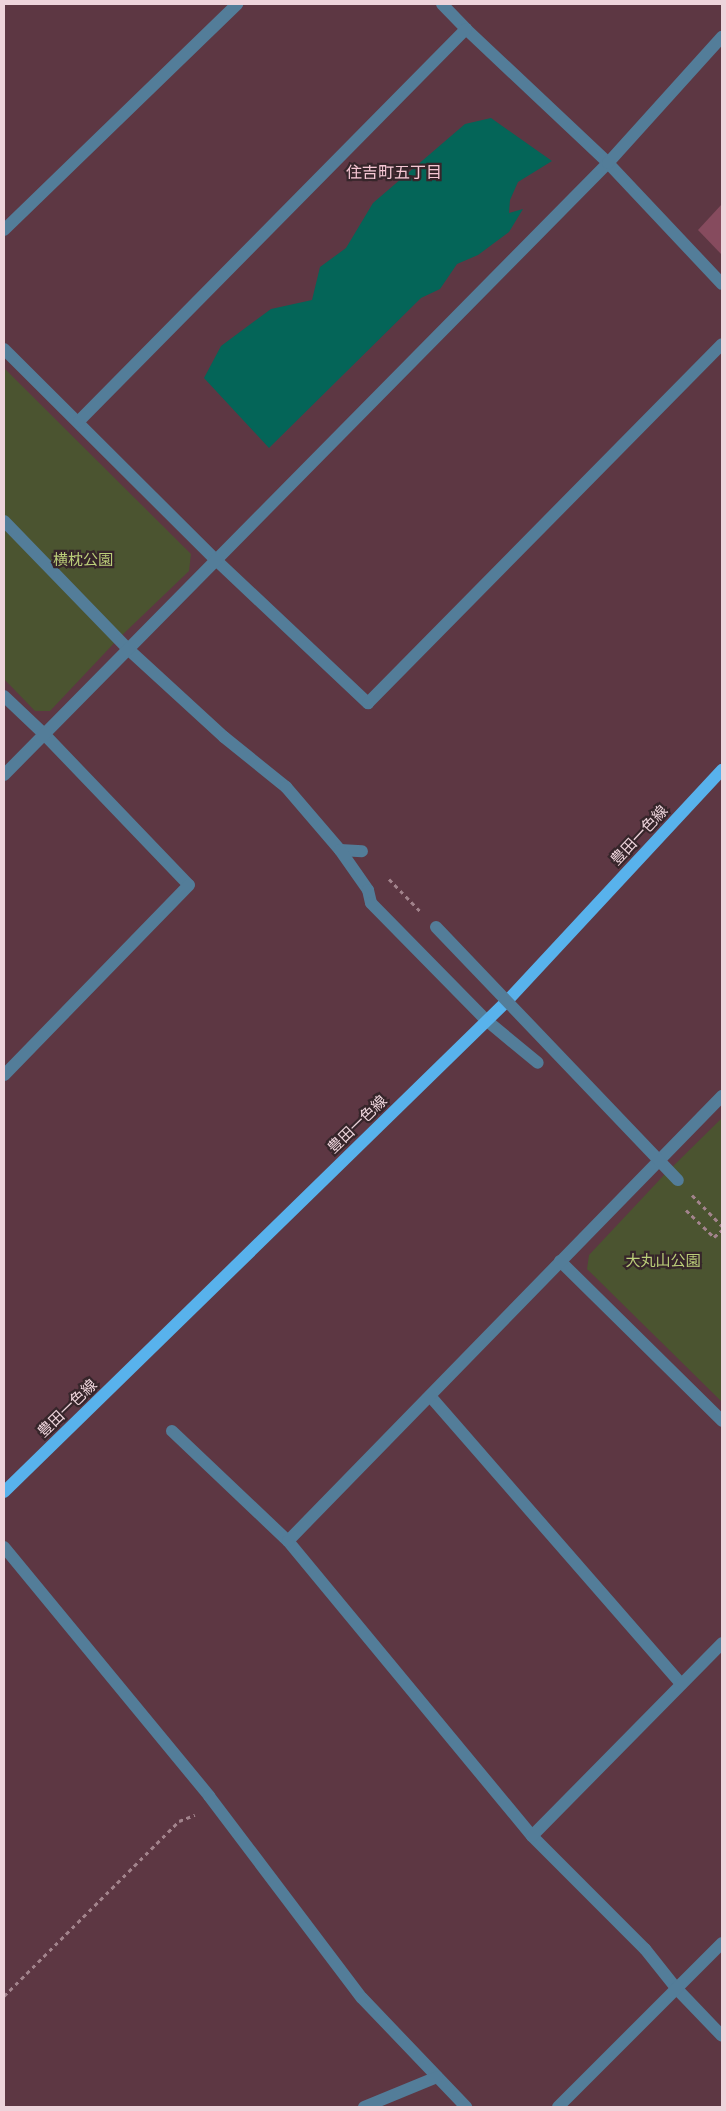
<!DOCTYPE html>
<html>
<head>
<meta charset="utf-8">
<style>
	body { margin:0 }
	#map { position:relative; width:726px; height:2111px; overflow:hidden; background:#5d3743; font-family:"IBM Plex Sans","Noto Sans JP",sans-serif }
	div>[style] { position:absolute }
	.green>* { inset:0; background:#4b5430 }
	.water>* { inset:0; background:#046558 }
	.building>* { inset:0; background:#864b5e }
	.path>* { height:3px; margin-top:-1.5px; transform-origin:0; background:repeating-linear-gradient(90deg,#a2838c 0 4px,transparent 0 8px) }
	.minor>* { height:12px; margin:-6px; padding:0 6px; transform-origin:6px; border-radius:6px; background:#537d99 }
	.major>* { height:12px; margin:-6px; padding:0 6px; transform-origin:6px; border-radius:6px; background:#58b2ec }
	.minor-bridge>* { height:12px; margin:-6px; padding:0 6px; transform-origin:6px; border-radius:6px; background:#537d99 }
	span { translate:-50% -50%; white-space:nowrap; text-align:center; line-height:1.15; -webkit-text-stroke:4.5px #36252a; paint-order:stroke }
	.park-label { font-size:15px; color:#bbce79 }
	.street-label { font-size:15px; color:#edd4db }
	.neighbourhood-label { font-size:16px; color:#f5c6d3 }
	.frame { position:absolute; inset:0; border:5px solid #edd4db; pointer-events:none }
</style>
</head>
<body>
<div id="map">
	<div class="green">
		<div style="clip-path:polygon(4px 368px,191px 554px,189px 571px,118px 639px,50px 711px,35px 711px,4px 679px)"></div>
		<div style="clip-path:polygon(722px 1118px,722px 1402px,587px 1269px,589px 1255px,664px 1175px)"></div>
	</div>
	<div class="water">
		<div style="clip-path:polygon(491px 118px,552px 161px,518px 182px,510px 200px,509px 213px,523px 209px,509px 232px,478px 255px,457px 264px,440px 289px,421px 298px,269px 448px,204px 378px,221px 346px,271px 309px,312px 300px,320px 267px,346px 248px,373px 203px,465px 124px)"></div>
	</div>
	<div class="building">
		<div style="clip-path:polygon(722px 204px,722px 255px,698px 230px)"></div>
	</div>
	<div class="path">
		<div style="left:389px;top:879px;width:46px;rotate:45.9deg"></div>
		<div style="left:692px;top:1195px;width:43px;rotate:45.9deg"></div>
		<div style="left:686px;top:1210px;width:39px;rotate:44deg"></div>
		<div style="left:714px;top:1237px;width:11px;rotate:-41deg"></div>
		<div style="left:4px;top:1996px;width:247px;rotate:-45deg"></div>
		<div style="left:179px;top:1821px;width:17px;rotate:-21deg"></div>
	</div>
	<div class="minor">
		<div style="left:442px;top:4px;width:35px;rotate:46deg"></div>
		<div style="left:466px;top:29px;width:195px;rotate:43.3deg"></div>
		<div style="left:608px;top:163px;width:166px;rotate:46.7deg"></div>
		<div style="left:4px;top:230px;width:325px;rotate:-44.1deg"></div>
		<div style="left:4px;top:349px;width:299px;rotate:44.9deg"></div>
		<div style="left:216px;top:560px;width:209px;rotate:43.3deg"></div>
		<div style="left:368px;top:703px;width:504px;rotate:-45.4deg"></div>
		<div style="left:79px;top:421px;width:551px;rotate:-45.37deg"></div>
		<div style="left:4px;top:521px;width:178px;rotate:45.9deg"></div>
		<div style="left:128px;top:649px;width:130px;rotate:42.5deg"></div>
		<div style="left:224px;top:737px;width:80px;rotate:38.9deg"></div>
		<div style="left:286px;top:787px;width:83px;rotate:49.4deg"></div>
		<div style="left:340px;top:850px;width:22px;rotate:3deg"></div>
		<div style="left:4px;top:696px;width:55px;rotate:43.5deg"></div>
		<div style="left:44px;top:734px;width:209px;rotate:46.2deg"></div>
		<div style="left:189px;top:885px;width:265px;rotate:134.2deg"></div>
		<div style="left:4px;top:775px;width:860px;rotate:-45.38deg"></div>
		<div style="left:608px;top:163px;width:170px;rotate:-47.9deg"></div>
		<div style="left:340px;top:850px;width:49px;rotate:55deg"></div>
		<div style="left:368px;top:890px;width:13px;rotate:77deg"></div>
		<div style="left:371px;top:903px;width:164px;rotate:45.5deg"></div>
		<div style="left:486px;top:1020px;width:67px;rotate:39.6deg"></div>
		<div style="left:560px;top:1261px;width:228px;rotate:44.6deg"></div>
		<div style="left:430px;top:1396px;width:382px;rotate:48.9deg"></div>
		<div style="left:172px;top:1431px;width:160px;rotate:43.5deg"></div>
		<div style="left:288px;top:1541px;width:383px;rotate:50.4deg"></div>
		<div style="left:532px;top:1836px;width:160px;rotate:45deg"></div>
		<div style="left:645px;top:1949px;width:50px;rotate:51.5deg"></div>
		<div style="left:676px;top:1988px;width:66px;rotate:46.2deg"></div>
		<div style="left:288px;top:1541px;width:622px;rotate:-45.72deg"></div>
		<div style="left:4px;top:1547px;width:323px;rotate:50.5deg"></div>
		<div style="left:209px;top:1796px;width:253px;rotate:52.9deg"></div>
		<div style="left:362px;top:1998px;width:151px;rotate:46.3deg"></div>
		<div style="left:532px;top:1836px;width:271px;rotate:-45.4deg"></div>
		<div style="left:364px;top:2107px;width:79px;rotate:-22.3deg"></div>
		<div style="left:558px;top:2107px;width:232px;rotate:-45deg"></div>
	</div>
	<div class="major">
		<div style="left:4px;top:1492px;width:706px;rotate:-44.31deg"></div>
		<div style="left:509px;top:999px;width:313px;rotate:-47.1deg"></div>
	</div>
	<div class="minor-bridge">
		<div style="left:436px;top:927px;width:350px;rotate:46.3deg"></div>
	</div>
	<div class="park-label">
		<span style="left:83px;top:560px">横枕公園</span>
		<span style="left:663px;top:1261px">大丸山公園</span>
	</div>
	<div class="street-label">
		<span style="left:639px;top:835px;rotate:-47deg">豊田一色線</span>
		<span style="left:357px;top:1124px;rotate:-44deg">豊田一色線</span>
		<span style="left:67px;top:1408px;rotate:-44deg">豊田一色線</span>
	</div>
	<div class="neighbourhood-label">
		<span style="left:394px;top:172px">住吉町五丁目</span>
	</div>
	<div class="frame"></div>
</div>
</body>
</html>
